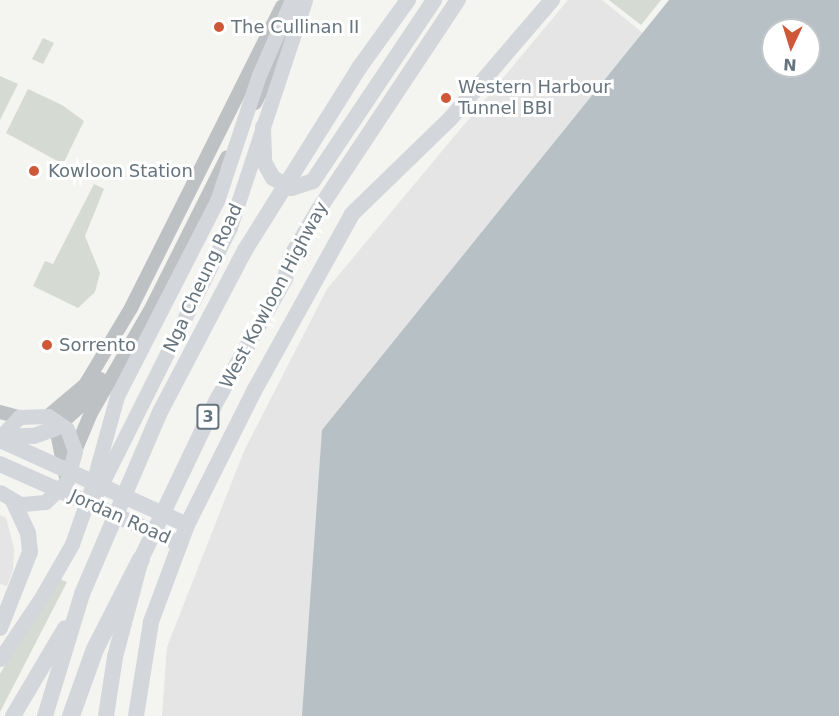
<!DOCTYPE html>
<html>
<head>
<meta charset="utf-8">
<style>
	body { margin:0 }
	#map { position:relative; width:839px; height:716px; overflow:hidden; background:#f4f4f1; font-family:"DejaVu Sans",sans-serif }
	div>[style] { position:absolute }
	.built>* { inset:0; background:#e4e5e4 }
	.green>* { inset:0; background:#d5dad2 }
	.water>* { inset:0; background:#b7c0c4 }
	.tertiary>* { height:14px; margin:-7px; padding:0 7px; transform-origin:7px; border-radius:7px; background:#bdc1c4 }
	.secondary>* { height:15px; margin:-7.5px; padding:0 7.5px; transform-origin:7.5px; border-radius:7.5px; background:#d3d7db }
	.primary>* { height:16px; margin:-8px; padding:0 8px; transform-origin:8px; border-radius:8px; background:#d3d7db }
	.trunk>* { height:16px; margin:-8px; padding:0 8px; transform-origin:8px; border-radius:8px; background:#d3d7db }
	.motorway>* { height:18px; margin:-9px; padding:0 9px; transform-origin:9px; border-radius:9px; background:#d3d7db }
	.dots>* { width:16px; height:16px; translate:-50% -50%; box-sizing:border-box; border:3px solid #fff; border-radius:50% }
	span { translate:-50% -50%; white-space:nowrap; text-align:center; line-height:1.15; -webkit-text-stroke:6px #fff; paint-order:stroke }
	.shield-label span { padding:2px 4px; background:#fff; border:2px solid; border-radius:4px; -webkit-text-stroke-width:0 }
	.shield-label { font-size:16px; color:#66747e; font-weight:700 }
	.poi-label { font-size:18px; color:#66747e }
	.left { translate:0 -50%; text-align:left }
	.street-label { font-size:18px; color:#66747e }
	.north { position:absolute; left:761px; top:18px; width:60px; height:60px; box-sizing:border-box; background:#fff; border:2px solid #c2c7cb; border-radius:50%; rotate:184deg; font-size:16px; font-weight:700; line-height:24px; text-align:center; color:#66747e }
	.north::after { content:''; display:block; margin:auto; width:21px; height:27px; background:#ce5837; clip-path:polygon(50% 0,100% 100%,50% 72%,0 100%) }
</style>
</head>
<body>
<div id="map">
	<div class="built">
		<div style="clip-path:polygon(568px 0,602px 0,643px 33px,406px 716px,162px 716px,167px 647px,244px 451px,327px 289px)"></div>
		<div style="clip-path:polygon(0 515px,6px 518px,14px 548px,13px 570px,7px 586px,0 584px)"></div>
	</div>
	<div class="green">
		<div style="clip-path:polygon(609px 0,661px 0,641px 25px)"></div>
		<div style="clip-path:polygon(43px 38px,54px 43px,43px 64px,32px 59px)"></div>
		<div style="clip-path:polygon(0 76px,18px 84px,0 120px)"></div>
		<div style="clip-path:polygon(28px 89px,62px 105px,84px 121px,63px 164px,6px 133px)"></div>
		<div style="clip-path:polygon(94px 184px,104px 189px,85px 236px,100px 273px,95px 292px,78px 308px,33px 286px,45px 261px,53px 264px)"></div>
		<div style="clip-path:polygon(55px 577px,67px 582px,0 712px,0 674px)"></div>
	</div>
	<div class="water">
		<div style="clip-path:polygon(evenodd,669px 0,839px 0,839px 716px,302px 716px,322px 430px,669px 0,773px 30px,809px 30px,809px 66px,773px 66px,773px 30px)"></div>
	</div>
	<div class="tertiary">
		<div style="left:255px;top:103px;width:72px;rotate:-63.4deg"></div>
		<div style="left:0;top:412px;width:20px;rotate:15deg"></div>
		<div style="left:48px;top:416px;width:48px;rotate:-40deg"></div>
		<div style="left:85px;top:385px;width:90px;rotate:-59.1deg"></div>
		<div style="left:131px;top:308px;width:337px;rotate:-63.4deg"></div>
		<div style="left:75px;top:451px;width:41px;rotate:-67.2deg"></div>
		<div style="left:91px;top:413px;width:125px;rotate:-60.1deg"></div>
		<div style="left:153px;top:305px;width:165px;rotate:-63.4deg"></div>
		<div style="left:66px;top:477px;width:50px;rotate:-101.5deg"></div>
		<div style="left:56px;top:428px;width:38px;rotate:-42deg"></div>
		<div style="left:84px;top:403px;width:29px;rotate:-56deg"></div>
	</div>
	<div class="secondary">
		<div style="left:0;top:437px;width:28px;rotate:-46deg"></div>
		<div style="left:19px;top:417px;width:29px;rotate:-2deg"></div>
		<div style="left:48px;top:416px;width:23px;rotate:34deg"></div>
		<div style="left:67px;top:429px;width:23px;rotate:70deg"></div>
		<div style="left:75px;top:451px;width:31px;rotate:105deg"></div>
		<div style="left:67px;top:481px;width:30px;rotate:136deg"></div>
		<div style="left:45px;top:502px;width:25px;rotate:175deg"></div>
		<div style="left:20px;top:504px;width:23px;rotate:-149deg"></div>
		<div style="left:98px;top:491px;width:295px;rotate:-63.4deg"></div>
		<div style="left:230px;top:227px;width:239px;rotate:-71.7deg"></div>
		<div style="left:0;top:659px;width:73px;rotate:-56.1deg"></div>
		<div style="left:41px;top:598px;width:62px;rotate:-60.1deg"></div>
		<div style="left:72px;top:544px;width:57px;rotate:-70.6deg"></div>
		<div style="left:91px;top:490px;width:98px;rotate:-74.5deg"></div>
		<div style="left:117px;top:396px;width:219px;rotate:-62.9deg"></div>
		<div style="left:217px;top:201px;width:133px;rotate:-71.6deg"></div>
		<div style="left:259px;top:75px;width:82px;rotate:-66.3deg"></div>
	</div>
	<div class="primary">
		<div style="left:0;top:437px;width:34px;rotate:-2deg"></div>
		<div style="left:34px;top:436px;width:23px;rotate:-20deg"></div>
		<div style="left:0;top:440px;width:205px;rotate:24.4deg"></div>
		<div style="left:187px;top:525px;width:103px;rotate:110.4deg"></div>
		<div style="left:151px;top:622px;width:95px;rotate:99.1deg"></div>
		<div style="left:0;top:464px;width:197px;rotate:24deg"></div>
		<div style="left:0;top:628px;width:82px;rotate:-68.5deg"></div>
		<div style="left:30px;top:552px;width:19px;rotate:-96deg"></div>
		<div style="left:28px;top:533px;width:35px;rotate:-115deg"></div>
	</div>
	<div class="trunk">
		<div style="left:263px;top:127px;width:35px;rotate:88deg"></div>
		<div style="left:264px;top:162px;width:18px;rotate:61deg"></div>
		<div style="left:273px;top:178px;width:21px;rotate:28deg"></div>
		<div style="left:292px;top:188px;width:22px;rotate:-18deg"></div>
		<div style="left:313px;top:181px;width:218px;rotate:-56.2deg"></div>
		<div style="left:187px;top:525px;width:150px;rotate:-63.4deg"></div>
		<div style="left:254px;top:391px;width:202px;rotate:-61deg"></div>
		<div style="left:352px;top:214px;width:136px;rotate:-44.1deg"></div>
		<div style="left:450px;top:119px;width:157px;rotate:-49.4deg"></div>
		<div style="left:13px;top:716px;width:102px;rotate:-59.4deg"></div>
		<div style="left:45px;top:716px;width:127px;rotate:-73.1deg"></div>
		<div style="left:82px;top:594px;width:200px;rotate:-66.8deg"></div>
		<div style="left:161px;top:410px;width:181px;rotate:-62.3deg"></div>
		<div style="left:245px;top:250px;width:215px;rotate:-57.9deg"></div>
		<div style="left:359px;top:68px;width:84px;rotate:-54.2deg"></div>
		<div style="left:106px;top:716px;width:60px;rotate:-81.3deg"></div>
		<div style="left:115px;top:657px;width:101px;rotate:-75.1deg"></div>
		<div style="left:141px;top:559px;width:176px;rotate:-64.5deg"></div>
		<div style="left:217px;top:400px;width:139px;rotate:-60.7deg"></div>
		<div style="left:285px;top:279px;width:22px;rotate:-77deg"></div>
		<div style="left:290px;top:258px;width:57px;rotate:-59.4deg"></div>
		<div style="left:319px;top:209px;width:251px;rotate:-56.4deg"></div>
	</div>
	<div class="motorway">
		<div style="left:71px;top:716px;width:71px;rotate:-70.3deg"></div>
		<div style="left:95px;top:649px;width:101px;rotate:-62.9deg"></div>
	</div>
	<div class="dots">
		<div style="left:219px;top:27px;background:#ce5837"></div>
		<div style="left:446px;top:98px;background:#ce5837"></div>
		<div style="left:34px;top:171px;background:#ce5837"></div>
		<div style="left:47px;top:345px;background:#ce5837"></div>
	</div>
	<div class="shield-label">
		<span style="left:208px;top:417px">3</span>
	</div>
	<div class="poi-label">
		<span class="left" style="left:231px;top:27px">The Cullinan II</span>
		<span class="left" style="left:458px;top:98px">Western Harbour<br>Tunnel BBI</span>
		<span class="left" style="left:48px;top:171px">Kowloon Station</span>
		<span class="left" style="left:59px;top:345px">Sorrento</span>
	</div>
	<div class="street-label">
		<span style="left:203px;top:278px;rotate:-65deg">Nga Cheung Road</span>
		<span style="left:274px;top:295px;rotate:-62deg">West Kowloon Highway</span>
		<span style="left:120px;top:517px;rotate:24deg">Jordan Road</span>
	</div>
	<div class="north">N</div>
</div>
</body>
</html>
